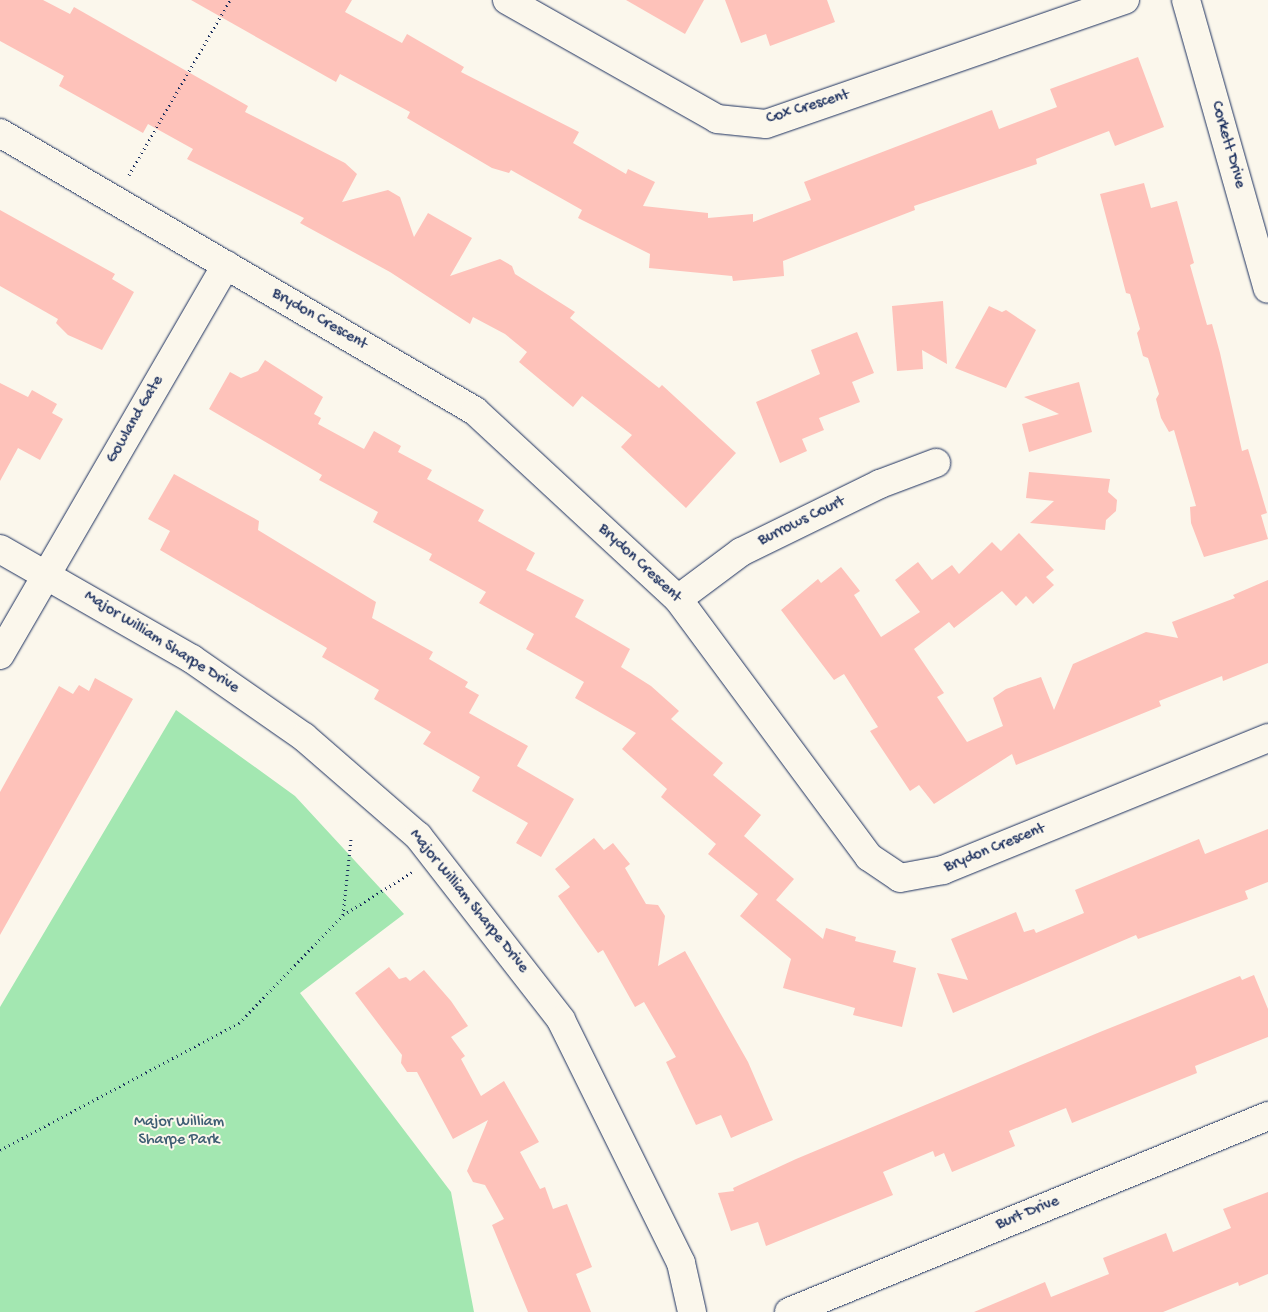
<!DOCTYPE html>
<html>
<head>
<meta charset="utf-8">
<style>
	body { margin:0 }
	#map { position:relative; width:1268px; height:1312px; overflow:hidden; background:#fbf7ec; font-family:"Gochi Hand",sans-serif }
	div>[style] { position:absolute }
	.green>* { inset:0; background:#a3e7b1 }
	.building>* { inset:0; background:#fec2ba }
	.path>* { height:3px; margin-top:-1.5px; transform-origin:0; background:repeating-linear-gradient(90deg,#1b2f5e 0 1px,transparent 0 5px) }
	.roads { filter:drop-shadow(0 0 1px #1b2f5e) drop-shadow(0 0 1px #1b2f5e) }
	.minor>* { height:28px; margin:-14px; padding:0 14px; transform-origin:14px; border-radius:14px; background:#fbf7ec }
	.tertiary>* { height:28px; margin:-14px; padding:0 14px; transform-origin:14px; border-radius:14px; background:#fbf7ec }
	span { translate:-50% -50%; white-space:nowrap; text-align:center; line-height:1.15; -webkit-text-stroke:4px #fbf7ec; paint-order:stroke }
	.street-label { font-size:16px; color:#1b2f5e }
	.park-label { font-size:16px; color:#3d5d73 }
</style>
</head>
<body>
<div id="map">
	<div class="green">
		<div style="clip-path:polygon(176px 710px,295px 796px,404px 914px,300px 993px,451px 1192px,474px 1312px,0 1312px,0 1007px)"></div>
	</div>
	<div class="building">
		<div style="clip-path:polygon(0 0,43px 0,70px 14px,74px 7px,248px 106px,245px 112px,345px 163px,357px 174px,342px 202px,388px 190px,400px 197px,414px 237px,428px 213px,472px 238px,450px 276px,500px 259px,512px 266px,515px 274px,575px 312px,570px 318px,659px 388px,662px 385px,736px 453px,686px 508px,621px 447px,632px 435px,582px 396px,573px 407px,550px 388px,519px 362px,527px 352px,505px 334px,473px 317px,470px 324px,390px 272px,300px 223px,304px 218px,187px 159px,193px 149px,148px 124px,143px 133px,59px 86px,64px 76px,0 41px)"></div>
		<div style="clip-path:polygon(191px 0,352px 0,345px 12px,402px 43px,407px 34px,464px 67px,461px 72px,579px 132px,573px 143px,626px 174px,628px 169px,655px 182px,643px 206px,708px 213px,708px 218px,753px 214px,753px 222px,811px 200px,804px 182px,992px 110px,999px 129px,1057px 107px,1050px 89px,1138px 57px,1164px 127px,1115px 146px,1109px 131px,1036px 159px,1037px 164px,914px 206px,915px 210px,783px 261px,784px 276px,733px 281px,732px 276px,649px 268px,650px 254px,578px 218px,582px 210px,511px 170px,509px 173px,492px 168px,407px 118px,410px 112px,340px 74px,336px 82px)"></div>
		<div style="clip-path:polygon(626px 0,704px 0,685px 34px)"></div>
		<div style="clip-path:polygon(725px 0,827px 0,835px 22px,770px 46px,766px 34px,741px 43px)"></div>
		<div style="clip-path:polygon(1144px 183px,1151px 208px,1177px 201px,1194px 263px,1190px 265px,1207px 325px,1212px 324px,1220px 353px,1242px 451px,1248px 449px,1267px 513px,1261px 515px,1268px 539px,1204px 557px,1191px 523px,1190px 507px,1196px 506px,1174px 430px,1169px 432px,1161px 418px,1156px 399px,1159px 394px,1148px 358px,1143px 356px,1137px 333px,1140px 329px,1130px 294px,1126px 293px,1100px 194px)"></div>
		<div style="clip-path:polygon(0 210px,115px 274px,112px 279px,134px 292px,102px 350px,68px 335px,56px 323px,58px 319px,0 286px)"></div>
		<div style="clip-path:polygon(943px 301px,947px 364px,922px 350px,923px 369px,897px 371px,892px 306px)"></div>
		<div style="clip-path:polygon(989px 306px,1002px 312px,1006px 310px,1036px 330px,1006px 388px,955px 368px)"></div>
		<div style="clip-path:polygon(857px 332px,874px 373px,852px 382px,860px 402px,819px 418px,824px 430px,802px 439px,807px 451px,780px 463px,756px 402px,820px 374px,811px 350px)"></div>
		<div style="clip-path:polygon(265px 360px,323px 397px,314px 414px,321px 418px,318px 424px,364px 449px,374px 431px,401px 446px,398px 452px,432px 470px,427px 479px,484px 510px,478px 521px,535px 553px,526px 570px,584px 600px,575px 617px,630px 649px,621px 667px,651px 686px,679px 711px,671px 719px,723px 763px,713px 775px,761px 815px,744px 836px,794px 879px,776px 900px,823px 939px,826px 928px,856px 937px,855px 941px,896px 951px,893px 962px,916px 968px,902px 1027px,853px 1015px,855px 1008px,783px 988px,791px 959px,740px 916px,758px 894px,708px 854px,716px 844px,661px 797px,667px 789px,622px 749px,636px 733px,575px 698px,584px 682px,526px 649px,534px 634px,479px 603px,486px 592px,429px 560px,432px 554px,373px 522px,378px 512px,319px 480px,322px 475px,209px 409px,230px 372px,241px 378px,258px 371px)"></div>
		<div style="clip-path:polygon(1079px 382px,1092px 432px,1029px 452px,1022px 424px,1059px 414px,1024px 397px)"></div>
		<div style="clip-path:polygon(0 383px,28px 397px,32px 390px,57px 404px,52px 413px,63px 419px,40px 460px,18px 448px,0 481px)"></div>
		<div style="clip-path:polygon(1029px 472px,1110px 479px,1108px 492px,1117px 500px,1116px 511px,1106px 520px,1105px 530px,1030px 523px,1054px 501px,1026px 498px)"></div>
		<div style="clip-path:polygon(174px 474px,259px 521px,258px 530px,376px 602px,372px 618px,433px 652px,429px 659px,468px 682px,465px 687px,479px 695px,469px 713px,528px 746px,517px 766px,574px 799px,541px 857px,516px 843px,528px 823px,472px 791px,480px 777px,423px 744px,431px 732px,374px 699px,379px 690px,322px 657px,327px 648px,160px 550px,170px 531px,148px 519px)"></div>
		<div style="clip-path:polygon(1019px 533px,1054px 570px,1046px 577px,1054px 585px,1033px 604px,1026px 596px,1016px 606px,1002px 591px,954px 628px,949px 622px,914px 649px,944px 693px,937px 697px,967px 742px,1003px 726px,993px 698px,1006px 689px,1041px 677px,1054px 710px,1073px 664px,1146px 632px,1178px 638px,1172px 622px,1235px 598px,1233px 595px,1268px 580px,1268px 663px,1223px 681px,1222px 676px,1159px 701px,1161px 706px,1016px 765px,1012px 754px,934px 804px,919px 785px,910px 791px,870px 731px,878px 727px,844px 674px,834px 680px,781px 610px,818px 579px,821px 583px,841px 567px,860px 591px,854px 595px,881px 637px,920px 612px,895px 580px,918px 562px,932px 580px,952px 565px,959px 574px,992px 542px,1001px 551px)"></div>
		<div style="clip-path:polygon(95px 678px,133px 699px,0 935px,0 792px,59px 686px,73px 694px,79px 685px,89px 691px)"></div>
		<div style="clip-path:polygon(1268px 829px,1268px 882px,1245px 891px,1248px 899px,1138px 939px,1136px 935px,953px 1013px,937px 973px,968px 980px,951px 939px,1016px 912px,1024px 932px,1034px 929px,1036px 933px,1084px 913px,1075px 890px,1199px 839px,1205px 854px)"></div>
		<div style="clip-path:polygon(594px 838px,604px 850px,613px 843px,630px 864px,625px 868px,646px 904px,658px 905px,665px 916px,658px 966px,685px 951px,748px 1062px,773px 1120px,731px 1138px,721px 1115px,696px 1125px,666px 1062px,676px 1057px,644px 1002px,635px 1007px,603px 950px,598px 953px,558px 896px,570px 887px,555px 869px)"></div>
		<div style="clip-path:polygon(389px 967px,399px 979px,406px 977px,410px 981px,424px 970px,451px 1001px,468px 1026px,451px 1037px,465px 1056px,461px 1059px,481px 1096px,504px 1081px,539px 1142px,520px 1152px,540px 1189px,545px 1187px,553px 1209px,567px 1204px,592px 1267px,576px 1274px,591px 1312px,528px 1312px,492px 1225px,504px 1219px,485px 1185px,473px 1182px,467px 1171px,488px 1120px,453px 1139px,417px 1072px,407px 1072px,401px 1063px,402px 1055px,355px 993px)"></div>
		<div style="clip-path:polygon(1254px 975px,1268px 1009px,1268px 1037px,1195px 1066px,1197px 1073px,1072px 1123px,1066px 1108px,1009px 1131px,1015px 1146px,952px 1172px,944px 1153px,935px 1157px,933px 1151px,883px 1172px,893px 1195px,766px 1246px,758px 1222px,731px 1231px,718px 1193px,734px 1191px,733px 1188px,796px 1159px,1100px 1032px,1240px 976px,1242px 980px)"></div>
		<div style="clip-path:polygon(1268px 1192px,1268px 1274px,1239px 1286px,1238px 1282px,1163px 1312px,974px 1312px,1045px 1282px,1051px 1297px,1109px 1274px,1103px 1258px,1166px 1233px,1173px 1252px,1231px 1228px,1223px 1209px)"></div>
	</div>
	<div class="path">
		<div style="left:129px;top:175px;width:202px;rotate:-60deg"></div>
		<div style="left:343px;top:915px;width:76px;rotate:-84deg"></div>
		<div style="left:0;top:1150px;width:271px;rotate:-28deg"></div>
		<div style="left:239px;top:1023px;width:150px;rotate:-46.1deg"></div>
		<div style="left:343px;top:915px;width:81px;rotate:-31.9deg"></div>
	</div>
	<div class="roads">
		<div class="minor">
			<div style="left:507px;top:0;width:241px;rotate:29.5deg"></div>
			<div style="left:717px;top:119px;width:49px;rotate:5.8deg"></div>
			<div style="left:766px;top:124px;width:380px;rotate:-19.1deg"></div>
			<div style="left:1186px;top:0;width:300px;rotate:74.2deg"></div>
			<div style="left:0;top:133px;width:550px;rotate:30.34deg"></div>
			<div style="left:475px;top:411px;width:277px;rotate:42.8deg"></div>
			<div style="left:678px;top:599px;width:321px;rotate:53.5deg"></div>
			<div style="left:869px;top:857px;width:37px;rotate:34deg"></div>
			<div style="left:900px;top:878px;width:44px;rotate:-10.5deg"></div>
			<div style="left:943px;top:870px;width:351px;rotate:-22.1deg"></div>
			<div style="left:678px;top:599px;width:79px;rotate:-36.7deg"></div>
			<div style="left:741px;top:552px;width:155px;rotate:-26.1deg"></div>
			<div style="left:880px;top:484px;width:60px;rotate:-20.6deg"></div>
			<div style="left:0;top:655px;width:451px;rotate:-59.9deg"></div>
			<div style="left:789px;top:1312px;width:518px;rotate:-22.25deg"></div>
		</div>
		<div class="tertiary">
			<div style="left:0;top:549px;width:221px;rotate:29.8deg"></div>
			<div style="left:192px;top:659px;width:136px;rotate:34.9deg"></div>
			<div style="left:304px;top:737px;width:151px;rotate:41deg"></div>
			<div style="left:418px;top:836px;width:233px;rotate:52.1deg"></div>
			<div style="left:561px;top:1020px;width:271px;rotate:63.7deg"></div>
			<div style="left:681px;top:1263px;width:50px;rotate:77.3deg"></div>
		</div>
	</div>
	<div class="street-label">
		<span style="left:808px;top:108px;rotate:-17deg">Cox Crescent</span>
		<span style="left:1227px;top:145px;rotate:74deg">Corkett Drive</span>
		<span style="left:319px;top:320px;rotate:30deg">Brydon Crescent</span>
		<span style="left:136px;top:420px;rotate:-60deg">Gowland Gate</span>
		<span style="left:802px;top:522px;rotate:-26deg">Burrows Court</span>
		<span style="left:639px;top:564px;rotate:43deg">Brydon Crescent</span>
		<span style="left:161px;top:643px;rotate:32deg">Major William Sharpe Drive</span>
		<span style="left:995px;top:849px;rotate:-22deg">Brydon Crescent</span>
		<span style="left:468px;top:902px;rotate:51deg">Major William Sharpe Drive</span>
		<span style="left:1028px;top:1214px;rotate:-22deg">Burt Drive</span>
	</div>
	<div class="park-label">
		<span style="left:179px;top:1132px">Major William<br>Sharpe Park</span>
	</div>
</div>
</body>
</html>
